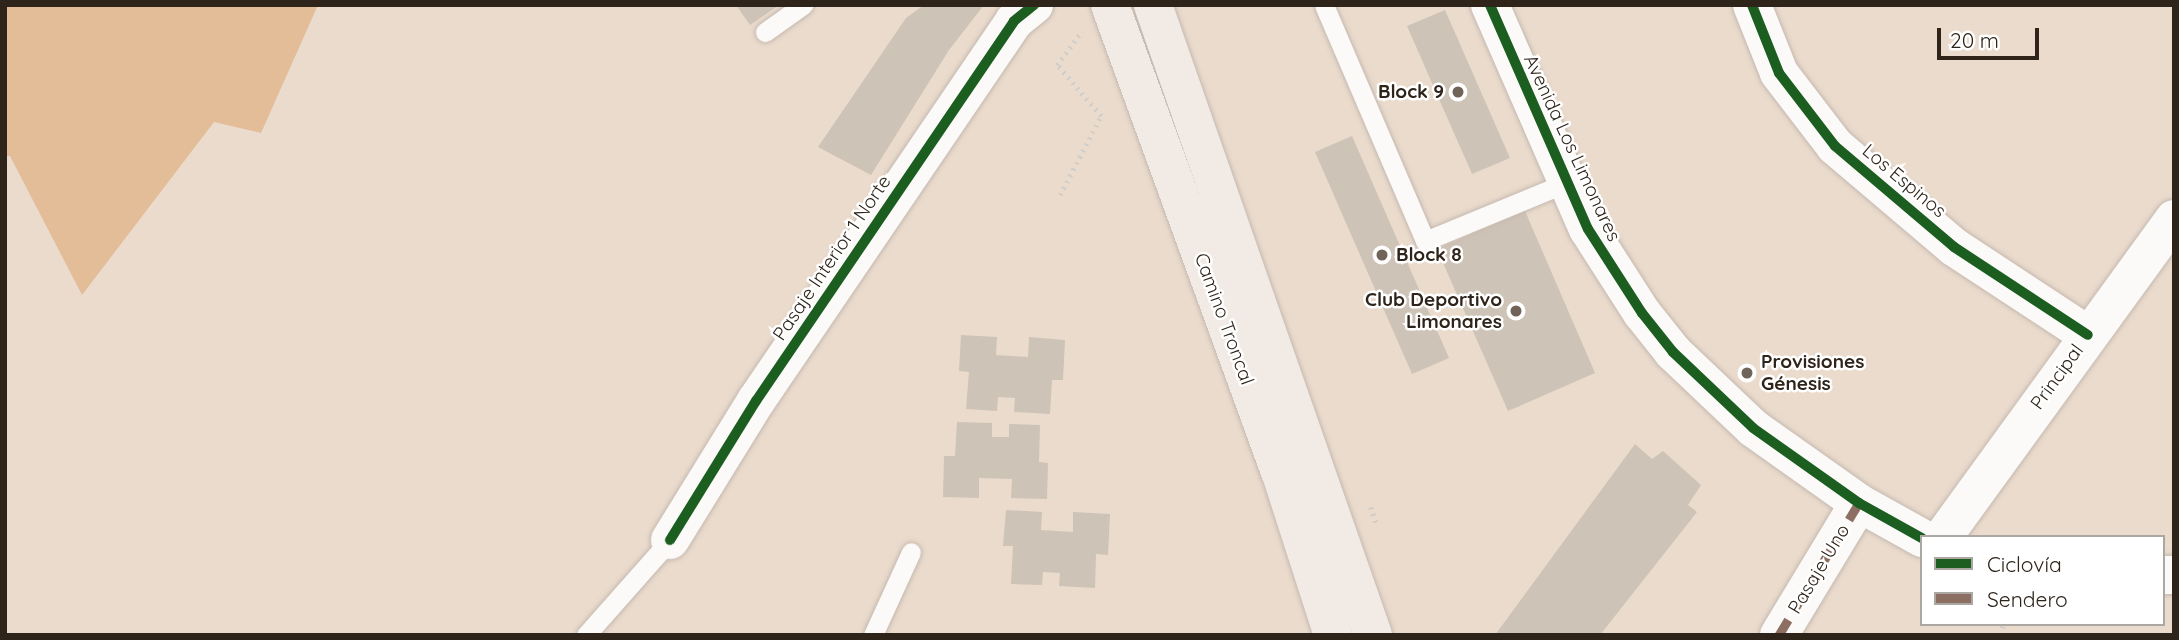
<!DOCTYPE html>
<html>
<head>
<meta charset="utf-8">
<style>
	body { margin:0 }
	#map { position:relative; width:2179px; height:640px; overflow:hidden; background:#eadbcd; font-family:Quicksand,sans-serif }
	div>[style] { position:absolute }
	.forest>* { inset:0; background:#e3bc98 }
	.building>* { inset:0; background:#cec3b7 }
	.path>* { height:4.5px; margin-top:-2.25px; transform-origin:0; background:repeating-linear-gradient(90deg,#d1cdc9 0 2px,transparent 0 7px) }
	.roads { filter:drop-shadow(0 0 2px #c5b9af) drop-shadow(0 0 2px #c5b9af) }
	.lane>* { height:19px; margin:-9.5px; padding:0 9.5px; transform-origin:9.5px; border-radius:9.5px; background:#fcfaf8 }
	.street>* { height:38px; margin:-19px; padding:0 19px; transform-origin:19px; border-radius:19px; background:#fcfaf8 }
	.primary>* { height:38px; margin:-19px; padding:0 19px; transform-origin:19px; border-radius:19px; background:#f2ebe5 }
	.quiet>* { height:9px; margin-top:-4.5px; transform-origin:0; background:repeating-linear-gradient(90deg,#8d6e63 0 18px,transparent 0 27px) }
	.cycleway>* { height:10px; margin:-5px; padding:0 5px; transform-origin:5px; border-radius:5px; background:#1b5e20 }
	.dots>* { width:19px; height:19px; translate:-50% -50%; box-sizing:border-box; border:4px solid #fff; border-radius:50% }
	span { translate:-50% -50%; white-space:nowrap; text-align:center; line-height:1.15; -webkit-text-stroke:5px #fff; paint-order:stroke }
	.poi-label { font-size:19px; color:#2e241a; font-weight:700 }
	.right { translate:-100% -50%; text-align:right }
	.left { translate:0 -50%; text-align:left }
	.street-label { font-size:19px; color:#2e241a }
	.frame { position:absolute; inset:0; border:7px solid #2e241a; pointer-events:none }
	.legend { position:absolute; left:1920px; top:535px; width:245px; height:91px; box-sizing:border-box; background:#fff; border:2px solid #aba7a3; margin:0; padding:9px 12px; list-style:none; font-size:21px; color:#2e241a }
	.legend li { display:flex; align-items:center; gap:14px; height:35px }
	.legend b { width:35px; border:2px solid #aba7a3 }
	.scale { position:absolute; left:1937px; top:28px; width:102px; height:32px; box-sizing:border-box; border:4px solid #2e241a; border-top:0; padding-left:9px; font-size:21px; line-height:24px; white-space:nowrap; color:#2e241a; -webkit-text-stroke:5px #fff; paint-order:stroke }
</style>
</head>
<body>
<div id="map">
	<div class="forest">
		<div style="clip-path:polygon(5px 5px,318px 5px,261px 133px,214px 122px,82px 295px,10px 156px,5px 156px)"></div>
	</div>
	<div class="building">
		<div style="clip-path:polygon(736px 5px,779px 5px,750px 25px)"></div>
		<div style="clip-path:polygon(924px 5px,984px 5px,949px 50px,871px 175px,818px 147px,906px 18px)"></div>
		<div style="clip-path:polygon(1445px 10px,1510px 158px,1472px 174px,1407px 26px)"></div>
		<div style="clip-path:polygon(1352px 136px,1449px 358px,1412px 374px,1315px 152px)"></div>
		<div style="clip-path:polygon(1525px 211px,1595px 373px,1508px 411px,1437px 249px)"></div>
		<div style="clip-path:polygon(961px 335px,997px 337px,996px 355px,1028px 357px,1029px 337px,1065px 340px,1063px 380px,1052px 380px,1050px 414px,1014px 412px,1015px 398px,998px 397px,997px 411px,966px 409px,969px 372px,959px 371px)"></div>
		<div style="clip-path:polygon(957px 422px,992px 423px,992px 437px,1009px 437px,1009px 424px,1040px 425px,1039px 462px,1048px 463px,1047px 499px,1011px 498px,1012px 479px,979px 478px,979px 498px,943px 497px,944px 456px,955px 456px)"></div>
		<div style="clip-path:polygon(1635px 444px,1652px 459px,1663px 451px,1701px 485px,1688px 505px,1697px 512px,1600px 635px,1495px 635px)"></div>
		<div style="clip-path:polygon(1006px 510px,1042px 512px,1041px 530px,1073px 532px,1073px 512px,1110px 514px,1108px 555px,1096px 554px,1095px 588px,1059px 586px,1060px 573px,1043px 572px,1042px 585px,1011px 584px,1013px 546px,1003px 546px)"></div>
	</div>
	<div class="path">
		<div style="left:1060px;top:195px;width:89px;rotate:-62.6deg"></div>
		<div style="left:1101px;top:116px;width:67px;rotate:-130.8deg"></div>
		<div style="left:1057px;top:65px;width:42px;rotate:-53.7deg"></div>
		<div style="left:1371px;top:507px;width:20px;rotate:72deg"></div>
		<div style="left:2001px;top:635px;width:11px;rotate:-80deg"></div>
	</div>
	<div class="roads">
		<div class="lane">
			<div style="left:1324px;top:5px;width:257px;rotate:66.8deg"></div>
			<div style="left:1425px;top:241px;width:152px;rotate:-22.4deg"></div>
			<div style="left:765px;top:32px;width:47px;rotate:-35.4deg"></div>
			<div style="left:586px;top:635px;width:127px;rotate:-48.5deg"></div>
			<div style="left:873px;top:635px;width:91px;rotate:-65.4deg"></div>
		</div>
		<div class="street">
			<div style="left:1490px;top:5px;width:244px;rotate:66.4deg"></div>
			<div style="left:1588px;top:229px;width:100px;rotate:57.3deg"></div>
			<div style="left:1642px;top:313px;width:50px;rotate:51.5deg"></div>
			<div style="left:1673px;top:352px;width:110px;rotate:43.5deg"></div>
			<div style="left:1753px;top:428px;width:130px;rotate:35.3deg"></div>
			<div style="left:1859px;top:503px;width:72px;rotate:29.1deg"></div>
			<div style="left:1752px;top:5px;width:73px;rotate:68.3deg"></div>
			<div style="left:1779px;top:73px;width:92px;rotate:52.5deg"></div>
			<div style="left:1835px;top:146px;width:156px;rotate:40.3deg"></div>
			<div style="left:1954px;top:247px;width:160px;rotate:33.3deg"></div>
			<div style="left:1943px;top:537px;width:393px;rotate:-54deg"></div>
			<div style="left:670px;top:540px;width:163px;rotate:-58.3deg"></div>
			<div style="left:756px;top:401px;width:459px;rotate:-55.8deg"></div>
			<div style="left:1014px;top:21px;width:26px;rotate:-39deg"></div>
			<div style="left:2163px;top:575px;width:11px"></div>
			<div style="left:1779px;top:635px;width:154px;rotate:-58.8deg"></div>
		</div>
		<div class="primary">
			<div style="left:1110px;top:5px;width:496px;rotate:70deg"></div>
			<div style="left:1280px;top:471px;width:172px;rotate:72.1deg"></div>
			<div style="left:1153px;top:5px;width:667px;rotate:70.75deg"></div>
		</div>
	</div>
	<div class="quiet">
		<div style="left:1779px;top:635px;width:154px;rotate:-58.8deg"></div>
	</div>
	<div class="cycleway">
		<div style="left:1490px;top:5px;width:244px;rotate:66.4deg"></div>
		<div style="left:1588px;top:229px;width:100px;rotate:57.3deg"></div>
		<div style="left:1642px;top:313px;width:50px;rotate:51.5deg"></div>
		<div style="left:1673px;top:352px;width:110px;rotate:43.5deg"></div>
		<div style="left:1753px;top:428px;width:130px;rotate:35.3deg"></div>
		<div style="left:1859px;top:503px;width:72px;rotate:29.1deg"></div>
		<div style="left:1752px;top:5px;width:73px;rotate:68.3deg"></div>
		<div style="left:1779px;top:73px;width:92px;rotate:52.5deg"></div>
		<div style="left:1835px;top:146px;width:156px;rotate:40.3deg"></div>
		<div style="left:1954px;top:247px;width:160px;rotate:33.3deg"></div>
		<div style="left:670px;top:540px;width:163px;rotate:-58.3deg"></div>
		<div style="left:756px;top:401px;width:459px;rotate:-55.8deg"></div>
		<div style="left:1014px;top:21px;width:26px;rotate:-39deg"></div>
	</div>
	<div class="dots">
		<div style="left:1458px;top:92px;background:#706459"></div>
		<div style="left:1382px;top:255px;background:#706459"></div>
		<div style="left:1516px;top:311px;background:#706459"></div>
		<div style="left:1747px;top:373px;background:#706459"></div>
	</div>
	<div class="poi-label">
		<span class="right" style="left:1444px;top:92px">Block 9</span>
		<span class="left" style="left:1396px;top:255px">Block 8</span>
		<span class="right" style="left:1502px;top:311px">Club Deportivo<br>Limonares</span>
		<span class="left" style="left:1761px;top:373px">Provisiones<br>Génesis</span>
	</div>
	<div class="street-label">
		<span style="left:1572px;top:148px;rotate:65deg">Avenida Los Limonares</span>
		<span style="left:1904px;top:181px;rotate:40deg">Los Espinos</span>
		<span style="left:832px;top:258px;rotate:-56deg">Pasaje Interior 1 Norte</span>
		<span style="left:1224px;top:319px;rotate:70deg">Camino Troncal</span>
		<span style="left:2057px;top:377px;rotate:-54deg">Principal</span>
		<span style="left:1819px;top:569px;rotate:-59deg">Pasaje Uno</span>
	</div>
	<div class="frame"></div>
	<ul class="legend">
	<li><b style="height:9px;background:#1b5e20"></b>Ciclovía</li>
	<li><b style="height:9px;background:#8d6e63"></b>Sendero</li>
	</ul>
	<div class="scale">20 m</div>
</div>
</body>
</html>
